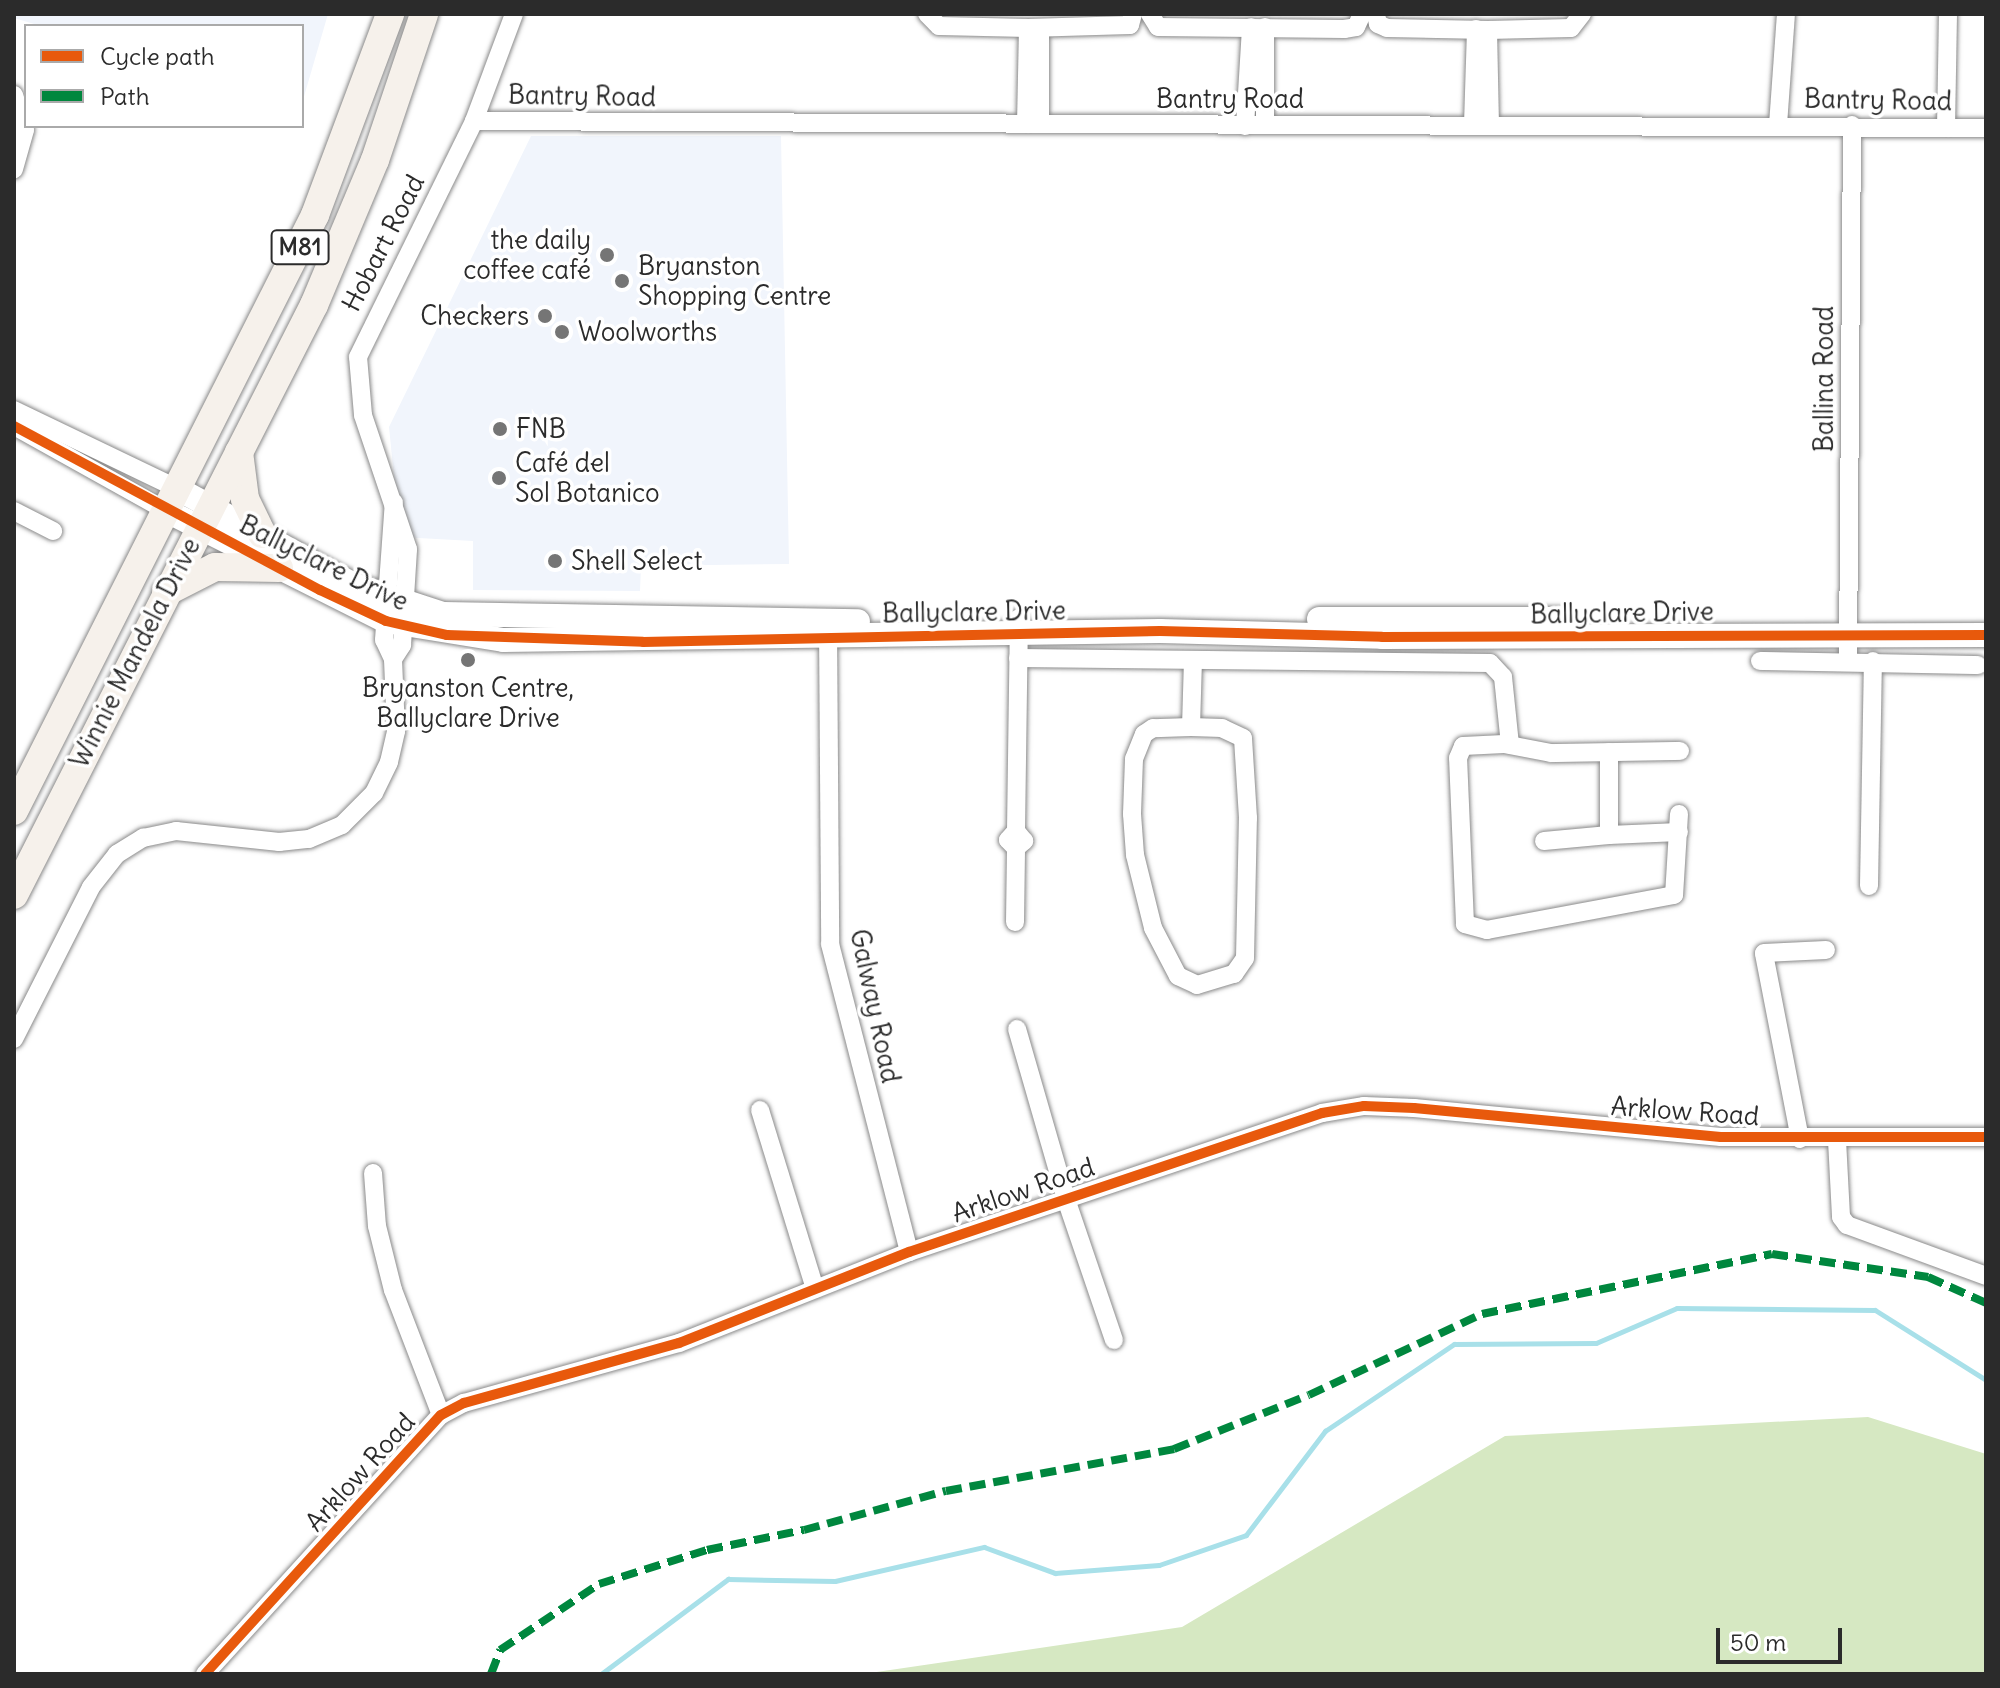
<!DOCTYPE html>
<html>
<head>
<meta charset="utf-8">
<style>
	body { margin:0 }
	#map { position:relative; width:2000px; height:1688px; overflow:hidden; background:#fff; font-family:Delius,sans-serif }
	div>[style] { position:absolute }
	.built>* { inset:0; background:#f1f5fc }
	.green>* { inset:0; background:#d6e8c2 }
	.stream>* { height:5px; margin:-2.5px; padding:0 2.5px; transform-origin:2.5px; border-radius:2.5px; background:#a8e0e9 }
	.roads { filter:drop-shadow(0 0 2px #8a8a8a) drop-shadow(0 0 2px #8a8a8a) }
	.street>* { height:18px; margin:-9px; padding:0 9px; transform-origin:9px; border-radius:9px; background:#fff }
	.secondary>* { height:24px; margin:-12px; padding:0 12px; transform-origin:12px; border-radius:12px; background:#fff }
	.primary>* { height:28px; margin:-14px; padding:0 14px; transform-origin:14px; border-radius:14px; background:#f6f1eb }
	.quiet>* { height:8px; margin-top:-4px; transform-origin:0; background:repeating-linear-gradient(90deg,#00873e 0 16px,transparent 0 24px) }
	.cycleway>* { height:10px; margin:-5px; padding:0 5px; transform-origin:5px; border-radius:5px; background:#e8590c }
	.dots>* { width:22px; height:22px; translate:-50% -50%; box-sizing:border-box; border:4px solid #fff; border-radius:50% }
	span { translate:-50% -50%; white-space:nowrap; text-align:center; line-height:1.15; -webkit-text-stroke:7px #fff; paint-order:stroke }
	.shield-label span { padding:2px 6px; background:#fff; border:2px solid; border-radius:6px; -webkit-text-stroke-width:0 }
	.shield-label { font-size:24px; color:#2b2b2b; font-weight:700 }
	.street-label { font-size:26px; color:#2b2b2b }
	.poi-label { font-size:26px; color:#2b2b2b }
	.right { translate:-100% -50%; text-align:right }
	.left { translate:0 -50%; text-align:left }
	.frame { position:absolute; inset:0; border:16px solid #2b2b2b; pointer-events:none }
	.legend { position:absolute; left:24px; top:24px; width:280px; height:104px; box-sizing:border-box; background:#fff; border:2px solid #aaa; margin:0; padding:10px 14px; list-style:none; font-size:24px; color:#2b2b2b }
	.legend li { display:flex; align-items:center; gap:16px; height:40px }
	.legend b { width:40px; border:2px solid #aaa }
	.scale { position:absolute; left:1716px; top:1628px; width:126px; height:36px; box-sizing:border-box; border:4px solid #2b2b2b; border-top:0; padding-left:10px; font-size:24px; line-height:28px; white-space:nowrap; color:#2b2b2b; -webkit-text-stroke:6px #fff; paint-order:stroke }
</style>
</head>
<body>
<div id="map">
	<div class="built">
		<div style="clip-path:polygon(14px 14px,328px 14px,303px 100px,302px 26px,41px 26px,14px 18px)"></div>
		<div style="clip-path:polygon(531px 136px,781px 136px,789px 564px,641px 566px,640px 591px,473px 590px,473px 541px,400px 537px,389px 427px)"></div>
	</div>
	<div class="green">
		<div style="clip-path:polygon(1868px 1417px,1986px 1454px,1986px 1674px,863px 1674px,1182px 1627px,1505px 1436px)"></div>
	</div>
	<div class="stream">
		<div style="left:601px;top:1674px;width:159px;rotate:-36.8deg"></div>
		<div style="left:728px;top:1579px;width:107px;rotate:1.1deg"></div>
		<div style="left:835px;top:1581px;width:153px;rotate:-12.9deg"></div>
		<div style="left:984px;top:1547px;width:76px;rotate:20.1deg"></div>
		<div style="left:1055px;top:1573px;width:104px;rotate:-4.4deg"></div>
		<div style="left:1159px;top:1565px;width:92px;rotate:-19deg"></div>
		<div style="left:1246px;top:1535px;width:131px;rotate:-52.8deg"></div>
		<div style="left:1325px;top:1431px;width:156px;rotate:-34deg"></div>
		<div style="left:1454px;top:1344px;width:142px;rotate:-0.4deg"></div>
		<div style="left:1596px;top:1343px;width:88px;rotate:-23.4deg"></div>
		<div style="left:1677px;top:1308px;width:198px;rotate:0.6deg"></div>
		<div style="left:1875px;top:1310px;width:131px;rotate:32.2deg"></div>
	</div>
	<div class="roads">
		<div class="street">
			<div style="left:927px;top:14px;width:17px;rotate:45deg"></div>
			<div style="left:939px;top:26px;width:89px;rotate:1.3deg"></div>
			<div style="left:1028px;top:28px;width:102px;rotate:-1.7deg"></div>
			<div style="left:1130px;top:25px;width:11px;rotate:-75deg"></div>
			<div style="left:1150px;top:14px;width:15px;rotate:58deg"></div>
			<div style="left:1158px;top:27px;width:186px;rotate:0.6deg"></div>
			<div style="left:1344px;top:29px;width:12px;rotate:-9deg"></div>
			<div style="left:1356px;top:27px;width:14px;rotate:-65deg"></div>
			<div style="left:1376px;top:14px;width:10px;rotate:79deg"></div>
			<div style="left:1378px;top:24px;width:10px;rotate:24deg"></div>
			<div style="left:1387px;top:28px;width:101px;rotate:1.1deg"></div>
			<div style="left:1488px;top:30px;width:83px;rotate:-1.4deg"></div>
			<div style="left:1571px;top:28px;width:18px;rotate:-52deg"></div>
			<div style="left:1040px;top:28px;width:96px;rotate:90deg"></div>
			<div style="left:1488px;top:30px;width:94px;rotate:88.8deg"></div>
			<div style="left:14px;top:95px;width:37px;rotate:73deg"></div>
			<div style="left:25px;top:130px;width:41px;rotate:105.8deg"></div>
			<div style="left:474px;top:121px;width:1512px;rotate:0.27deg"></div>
			<div style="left:1026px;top:124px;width:96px;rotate:-88.8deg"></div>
			<div style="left:1265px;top:125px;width:98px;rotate:-90deg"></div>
			<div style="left:1473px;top:125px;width:96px;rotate:-88.2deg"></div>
			<div style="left:1778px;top:125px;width:111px;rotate:-85.9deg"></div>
			<div style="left:1245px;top:126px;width:99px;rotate:-86.5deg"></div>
			<div style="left:1946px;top:128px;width:114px;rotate:-89deg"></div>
			<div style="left:14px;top:410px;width:182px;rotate:25.7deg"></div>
			<div style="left:14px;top:426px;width:175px;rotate:29.1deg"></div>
			<div style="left:14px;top:511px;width:44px;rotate:27.1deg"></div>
			<div style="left:828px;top:625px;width:319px;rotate:89.6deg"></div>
			<div style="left:830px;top:944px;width:318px;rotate:75.6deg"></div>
			<div style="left:1018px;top:658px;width:472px;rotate:0.6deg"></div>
			<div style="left:1490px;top:663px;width:19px;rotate:47deg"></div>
			<div style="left:1503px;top:677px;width:68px;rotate:84.1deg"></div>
			<div style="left:393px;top:659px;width:17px;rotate:-57deg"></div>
			<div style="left:402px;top:645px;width:96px;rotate:-86.4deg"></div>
			<div style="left:408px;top:549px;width:141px;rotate:-108.6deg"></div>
			<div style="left:363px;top:415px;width:58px;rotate:-94.9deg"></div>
			<div style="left:358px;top:357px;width:263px;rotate:-63.8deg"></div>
			<div style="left:474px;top:121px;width:114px;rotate:-69.5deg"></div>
			<div style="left:1848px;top:660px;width:535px;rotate:-89.57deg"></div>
			<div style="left:1760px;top:661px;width:218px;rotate:1.1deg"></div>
			<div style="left:1191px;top:727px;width:38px;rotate:178deg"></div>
			<div style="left:1153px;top:728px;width:11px;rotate:146deg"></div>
			<div style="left:1144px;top:734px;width:27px;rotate:112deg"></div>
			<div style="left:1134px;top:759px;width:55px;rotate:92.1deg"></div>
			<div style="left:1132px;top:814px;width:41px;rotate:85.8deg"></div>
			<div style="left:1135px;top:855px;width:75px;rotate:76.1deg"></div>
			<div style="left:1153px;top:928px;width:54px;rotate:62.5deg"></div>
			<div style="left:1178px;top:976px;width:21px;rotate:25deg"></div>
			<div style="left:1197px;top:985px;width:39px;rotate:-17deg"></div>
			<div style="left:1234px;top:974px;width:19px;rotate:-55deg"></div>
			<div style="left:1245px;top:958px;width:140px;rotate:-88.8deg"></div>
			<div style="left:1248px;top:818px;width:80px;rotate:-93.6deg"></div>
			<div style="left:1243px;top:738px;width:23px;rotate:-155deg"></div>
			<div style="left:1222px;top:728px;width:31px;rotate:-178deg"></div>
			<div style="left:1191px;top:727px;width:66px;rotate:-88.3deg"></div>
			<div style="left:1609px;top:752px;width:83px;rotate:90deg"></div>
			<div style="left:1609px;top:835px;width:70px;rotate:-2.5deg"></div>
			<div style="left:1679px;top:814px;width:81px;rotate:93.5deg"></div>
			<div style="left:1674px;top:895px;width:190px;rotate:169.4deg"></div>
			<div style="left:1487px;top:930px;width:23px;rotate:-165deg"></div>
			<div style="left:1465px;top:924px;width:166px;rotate:-92.4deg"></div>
			<div style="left:1458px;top:758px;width:13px;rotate:-67deg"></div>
			<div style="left:1463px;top:746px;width:41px;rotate:-2.8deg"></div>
			<div style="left:1504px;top:744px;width:48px;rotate:10.8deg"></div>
			<div style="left:1551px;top:753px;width:129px;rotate:-0.9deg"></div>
			<div style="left:1016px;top:831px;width:213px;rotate:-89.2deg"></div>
			<div style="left:1544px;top:841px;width:65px;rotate:-5.3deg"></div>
			<div style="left:1869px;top:886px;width:225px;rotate:-89deg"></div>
			<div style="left:1015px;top:922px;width:74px;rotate:-89.2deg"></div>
			<div style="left:1016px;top:848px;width:11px;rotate:-41deg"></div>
			<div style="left:1024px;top:841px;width:13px;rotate:-129deg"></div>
			<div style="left:1016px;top:831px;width:12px;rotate:132deg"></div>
			<div style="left:1008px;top:840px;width:11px;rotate:45deg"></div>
			<div style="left:1017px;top:1029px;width:177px;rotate:73.9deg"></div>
			<div style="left:1066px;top:1199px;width:149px;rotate:71.2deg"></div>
			<div style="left:14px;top:1039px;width:170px;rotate:-63.1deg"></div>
			<div style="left:91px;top:887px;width:42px;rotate:-51.8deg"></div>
			<div style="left:117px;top:854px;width:31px;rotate:-32deg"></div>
			<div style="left:143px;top:838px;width:34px;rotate:-12deg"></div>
			<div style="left:176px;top:831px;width:104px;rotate:6.1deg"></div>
			<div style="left:279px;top:842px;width:30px;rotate:-6deg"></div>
			<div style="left:309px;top:839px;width:36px;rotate:-23deg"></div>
			<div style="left:342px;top:825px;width:45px;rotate:-45deg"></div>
			<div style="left:374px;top:793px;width:34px;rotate:-64deg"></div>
			<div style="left:389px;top:762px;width:32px;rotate:-77deg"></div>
			<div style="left:396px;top:731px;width:72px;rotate:-92.4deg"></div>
			<div style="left:393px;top:659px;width:21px;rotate:-115deg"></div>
			<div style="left:384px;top:640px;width:138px;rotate:-85.9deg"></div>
			<div style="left:760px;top:1110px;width:187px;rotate:72.9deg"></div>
			<div style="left:1800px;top:1139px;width:189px;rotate:-101deg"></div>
			<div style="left:1764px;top:953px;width:62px;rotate:-2.8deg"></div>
			<div style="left:1837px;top:1140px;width:77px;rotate:87deg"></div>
			<div style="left:1841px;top:1217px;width:10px;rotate:53deg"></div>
			<div style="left:1847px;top:1225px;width:148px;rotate:20.1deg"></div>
			<div style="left:373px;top:1173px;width:53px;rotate:85.7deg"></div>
			<div style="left:377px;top:1226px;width:66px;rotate:76deg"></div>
			<div style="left:393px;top:1290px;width:134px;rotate:69deg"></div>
			<div style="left:205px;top:1674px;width:350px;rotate:-47.7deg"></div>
			<div style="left:441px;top:1415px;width:26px;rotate:-28deg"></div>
			<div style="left:464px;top:1403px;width:223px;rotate:-15.6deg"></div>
			<div style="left:679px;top:1343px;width:247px;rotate:-21.6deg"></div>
			<div style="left:909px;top:1252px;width:436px;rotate:-18.6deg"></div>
			<div style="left:1322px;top:1113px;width:43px;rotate:-9.5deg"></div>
			<div style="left:1364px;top:1106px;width:50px;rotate:2.3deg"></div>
			<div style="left:1414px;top:1108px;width:308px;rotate:5.4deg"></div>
			<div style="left:1721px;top:1137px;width:265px"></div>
		</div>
		<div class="secondary">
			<div style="left:178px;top:489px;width:200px;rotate:28.6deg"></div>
			<div style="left:354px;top:585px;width:94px;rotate:18deg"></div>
			<div style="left:443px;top:614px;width:415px;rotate:1deg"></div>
			<div style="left:167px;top:511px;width:245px;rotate:26.7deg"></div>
			<div style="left:386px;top:621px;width:119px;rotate:9.2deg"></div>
			<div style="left:503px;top:640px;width:657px;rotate:-0.78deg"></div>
			<div style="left:1160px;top:631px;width:222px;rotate:1.5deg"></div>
			<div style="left:1382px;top:637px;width:604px;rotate:-0.19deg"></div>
			<div style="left:1319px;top:619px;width:243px"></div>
		</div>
		<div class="primary">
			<div style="left:239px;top:452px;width:47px;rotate:82.7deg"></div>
			<div style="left:245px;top:499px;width:39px;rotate:64deg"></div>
			<div style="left:166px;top:592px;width:55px;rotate:-27deg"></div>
			<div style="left:215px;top:567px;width:64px;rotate:0.9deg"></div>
			<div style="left:14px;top:811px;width:668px;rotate:-63.2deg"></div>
			<div style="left:315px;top:215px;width:215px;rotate:-69.5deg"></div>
			<div style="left:14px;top:895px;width:662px;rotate:-63.05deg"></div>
			<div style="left:314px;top:305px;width:157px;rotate:-67.2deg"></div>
			<div style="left:375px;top:160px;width:154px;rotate:-71.4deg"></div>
		</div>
	</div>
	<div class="quiet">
		<div style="left:491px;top:1674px;width:26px;rotate:-69deg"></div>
		<div style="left:500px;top:1650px;width:119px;rotate:-33.7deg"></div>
		<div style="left:599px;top:1584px;width:113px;rotate:-17.5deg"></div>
		<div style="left:707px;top:1550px;width:99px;rotate:-11.7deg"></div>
		<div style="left:804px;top:1530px;width:147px;rotate:-15.4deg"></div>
		<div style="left:946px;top:1491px;width:232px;rotate:-10.4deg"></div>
		<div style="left:1174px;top:1449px;width:145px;rotate:-21.8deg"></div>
		<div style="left:1309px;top:1395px;width:191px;rotate:-25.1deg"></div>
		<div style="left:1482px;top:1314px;width:296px;rotate:-11.7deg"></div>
		<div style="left:1772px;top:1254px;width:158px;rotate:8.4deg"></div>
		<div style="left:1928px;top:1277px;width:64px;rotate:24.1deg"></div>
	</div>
	<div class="cycleway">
		<div style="left:14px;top:426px;width:347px;rotate:28.2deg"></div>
		<div style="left:320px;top:590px;width:73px;rotate:25.2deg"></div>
		<div style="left:386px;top:621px;width:63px;rotate:12.9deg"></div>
		<div style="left:447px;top:635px;width:196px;rotate:2deg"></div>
		<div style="left:643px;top:642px;width:517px;rotate:-1.22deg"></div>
		<div style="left:1160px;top:631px;width:222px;rotate:1.5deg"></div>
		<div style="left:1382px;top:637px;width:604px;rotate:-0.19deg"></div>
		<div style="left:205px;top:1674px;width:350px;rotate:-47.7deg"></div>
		<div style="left:441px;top:1415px;width:26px;rotate:-28deg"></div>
		<div style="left:464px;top:1403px;width:223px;rotate:-15.6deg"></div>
		<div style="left:679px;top:1343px;width:247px;rotate:-21.6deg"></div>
		<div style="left:909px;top:1252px;width:436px;rotate:-18.6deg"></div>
		<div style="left:1322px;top:1113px;width:43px;rotate:-9.5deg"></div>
		<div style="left:1364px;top:1106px;width:50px;rotate:2.3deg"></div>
		<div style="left:1414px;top:1108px;width:308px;rotate:5.4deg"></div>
		<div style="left:1721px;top:1137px;width:265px"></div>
	</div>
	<div class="dots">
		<div style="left:607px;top:255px;background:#757575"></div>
		<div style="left:622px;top:281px;background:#757575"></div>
		<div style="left:545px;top:316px;background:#757575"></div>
		<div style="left:562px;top:332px;background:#757575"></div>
		<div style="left:500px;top:429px;background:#757575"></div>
		<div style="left:499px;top:478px;background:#757575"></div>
		<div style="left:555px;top:561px;background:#757575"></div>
		<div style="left:468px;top:660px;background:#757575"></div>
	</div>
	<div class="shield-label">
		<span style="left:300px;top:247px">M81</span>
	</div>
	<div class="street-label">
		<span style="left:582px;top:96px;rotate:1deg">Bantry Road</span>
		<span style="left:1230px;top:99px">Bantry Road</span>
		<span style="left:1878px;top:100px;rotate:1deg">Bantry Road</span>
		<span style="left:383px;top:243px;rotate:-63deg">Hobart Road</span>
		<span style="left:1824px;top:379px;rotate:-90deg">Ballina Road</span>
		<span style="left:324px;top:563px;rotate:26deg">Ballyclare Drive</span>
		<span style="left:974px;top:612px;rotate:-1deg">Ballyclare Drive</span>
		<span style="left:1622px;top:613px;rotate:-1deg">Ballyclare Drive</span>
		<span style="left:135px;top:653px;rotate:-63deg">Winnie Mandela Drive</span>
		<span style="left:875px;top:1006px;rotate:78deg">Galway Road</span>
		<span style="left:1685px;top:1111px;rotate:4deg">Arklow Road</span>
		<span style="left:1023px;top:1190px;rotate:-19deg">Arklow Road</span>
		<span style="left:360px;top:1472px;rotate:-48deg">Arklow Road</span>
	</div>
	<div class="poi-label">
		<span class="right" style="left:591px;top:255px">the daily<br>coffee café</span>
		<span class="left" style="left:638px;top:281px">Bryanston<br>Shopping Centre</span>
		<span class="right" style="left:529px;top:316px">Checkers</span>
		<span class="left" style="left:578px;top:332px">Woolworths</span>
		<span class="left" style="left:516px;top:429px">FNB</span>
		<span class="left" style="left:515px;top:478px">Café del<br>Sol Botanico</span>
		<span class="left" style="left:571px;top:561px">Shell Select</span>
		<span style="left:468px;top:703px">Bryanston Centre,<br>Ballyclare Drive</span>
	</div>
	<div class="frame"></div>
	<ul class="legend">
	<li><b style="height:10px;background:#e8590c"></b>Cycle path</li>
	<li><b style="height:10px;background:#00873e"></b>Path</li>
	</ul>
	<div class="scale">50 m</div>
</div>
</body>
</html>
